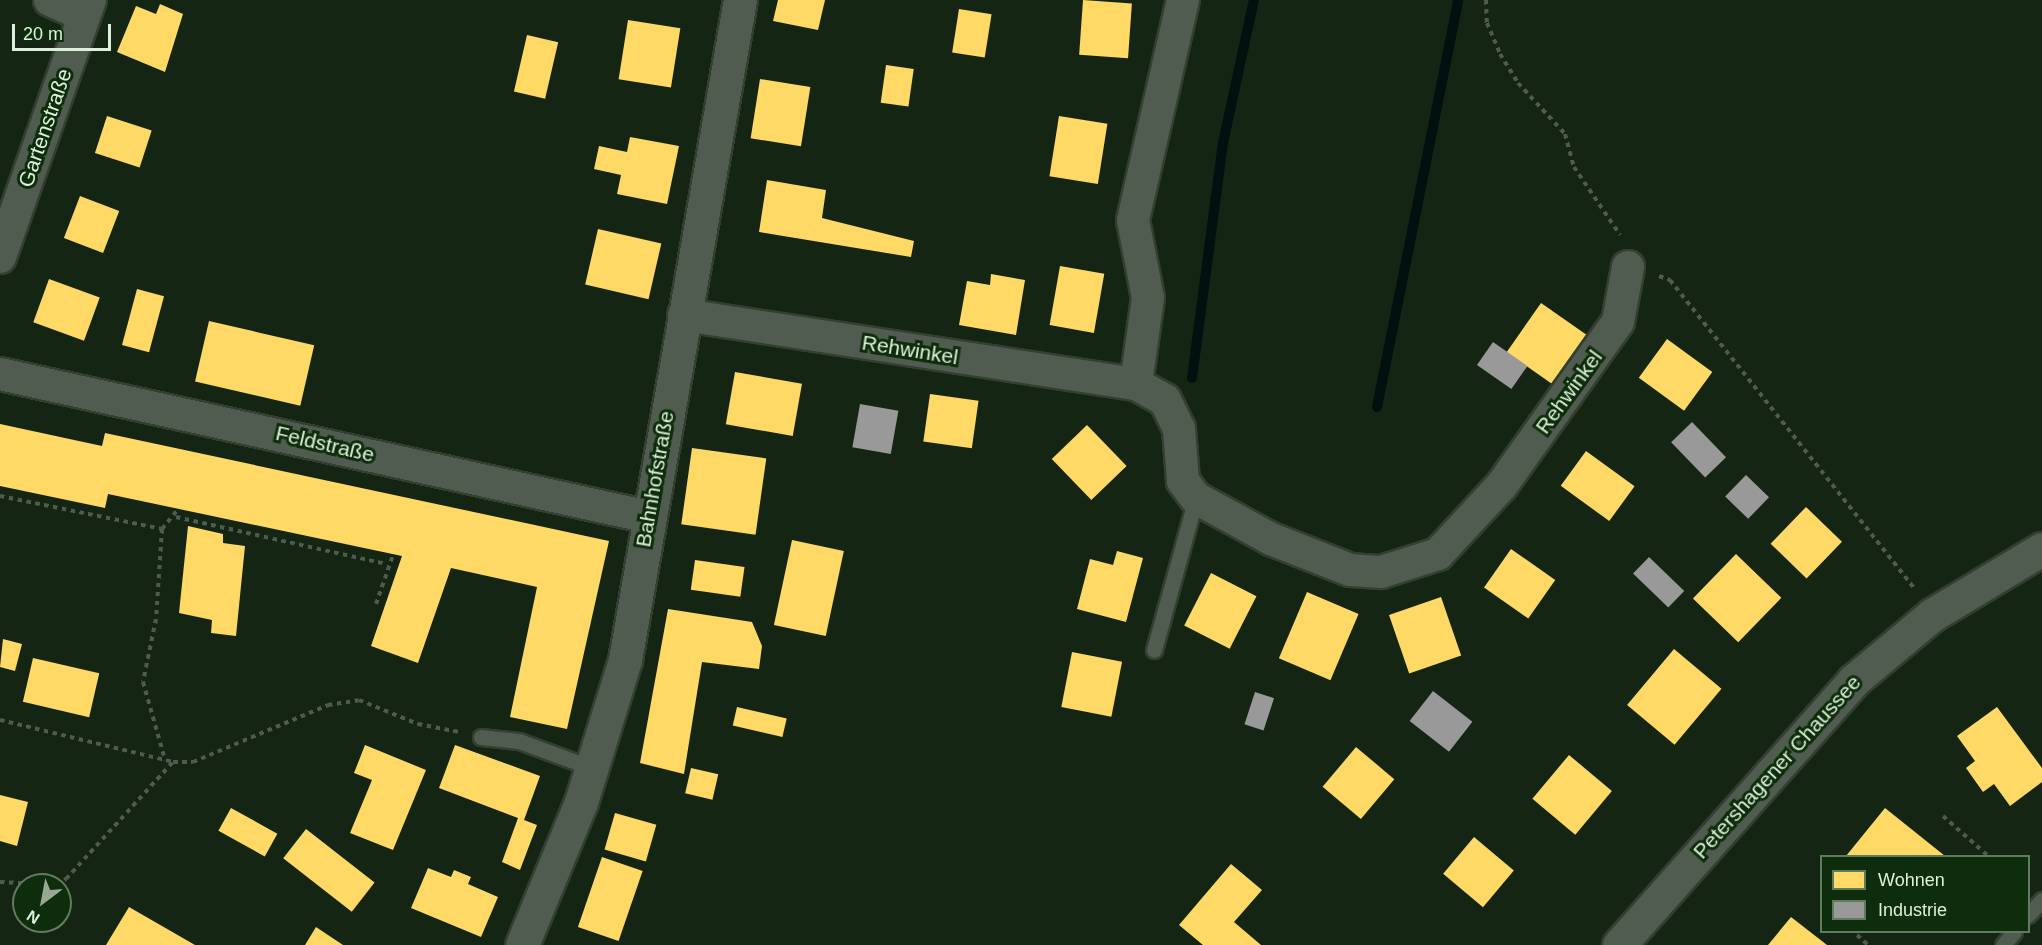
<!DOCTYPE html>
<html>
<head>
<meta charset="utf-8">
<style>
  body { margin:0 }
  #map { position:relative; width:2042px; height:945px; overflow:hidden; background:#142514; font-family:Helvetica,sans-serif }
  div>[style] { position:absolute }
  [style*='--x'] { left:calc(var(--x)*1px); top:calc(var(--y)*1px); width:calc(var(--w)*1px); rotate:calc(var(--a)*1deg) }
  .homes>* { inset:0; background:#ffd966; transform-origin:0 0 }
  .industry>* { inset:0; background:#999; transform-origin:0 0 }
  .stream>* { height:10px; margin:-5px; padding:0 5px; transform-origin:5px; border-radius:5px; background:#02100f }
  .path>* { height:4px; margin-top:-2px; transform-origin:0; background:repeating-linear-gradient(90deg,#4f5b4e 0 4.5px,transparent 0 9px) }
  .roads { filter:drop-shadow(2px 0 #323f31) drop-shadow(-2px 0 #323f31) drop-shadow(0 2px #323f31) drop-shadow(0 -2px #323f31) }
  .service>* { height:15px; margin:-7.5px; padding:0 7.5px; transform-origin:7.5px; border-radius:7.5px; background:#505c4f }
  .minor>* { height:32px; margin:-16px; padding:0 16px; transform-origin:16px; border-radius:16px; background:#505c4f }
  .tertiary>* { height:33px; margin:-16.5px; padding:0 16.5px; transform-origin:16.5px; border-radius:16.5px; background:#505c4f }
  .secondary>* { height:33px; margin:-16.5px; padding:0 16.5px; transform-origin:16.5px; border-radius:16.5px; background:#505c4f }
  span { translate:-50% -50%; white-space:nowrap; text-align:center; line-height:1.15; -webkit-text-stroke:6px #0e2d0c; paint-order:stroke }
  .street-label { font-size:21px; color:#ddf0db }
  .legend { position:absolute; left:1820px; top:855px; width:210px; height:78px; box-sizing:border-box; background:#0e2d0c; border:2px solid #617b5f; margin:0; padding:8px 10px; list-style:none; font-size:18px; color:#ddf0db }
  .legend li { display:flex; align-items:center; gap:12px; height:30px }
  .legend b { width:30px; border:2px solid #617b5f }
  .north { position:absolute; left:12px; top:873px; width:60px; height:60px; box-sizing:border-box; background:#0e2d0c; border:2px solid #617b5f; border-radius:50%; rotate:212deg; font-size:16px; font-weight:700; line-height:24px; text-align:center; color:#ddf0db }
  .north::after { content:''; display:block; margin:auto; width:21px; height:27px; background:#97a995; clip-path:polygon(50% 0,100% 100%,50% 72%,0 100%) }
  .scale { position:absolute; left:12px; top:24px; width:99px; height:27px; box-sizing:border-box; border:3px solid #ddf0db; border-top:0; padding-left:8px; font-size:18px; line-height:21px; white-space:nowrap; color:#ddf0db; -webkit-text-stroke:4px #0e2d0c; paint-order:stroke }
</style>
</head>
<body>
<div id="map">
  <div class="homes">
    <i style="clip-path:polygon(778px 0,825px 0,818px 30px,773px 21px)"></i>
    <i style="left:1083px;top:0;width:49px;height:55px;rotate:4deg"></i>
    <i style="clip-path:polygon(160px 4px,183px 14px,165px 72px,117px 52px,136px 6px,156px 14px)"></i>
    <i style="left:959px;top:9px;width:33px;height:44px;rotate:9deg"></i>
    <i style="left:628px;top:20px;width:53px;height:60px;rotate:9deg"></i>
    <i style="left:527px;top:35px;width:32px;height:58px;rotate:13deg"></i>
    <i style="left:886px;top:65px;width:28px;height:38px;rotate:8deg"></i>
    <i style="left:760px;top:79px;width:51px;height:60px;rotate:9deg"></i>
    <i style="left:107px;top:116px;width:47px;height:39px;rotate:18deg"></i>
    <i style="left:1059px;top:116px;width:49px;height:61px;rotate:9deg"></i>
    <i style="clip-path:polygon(630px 137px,679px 146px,667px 204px,617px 194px,621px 175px,594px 169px,599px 146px,627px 152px)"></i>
    <i style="clip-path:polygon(767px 180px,826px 190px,822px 218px,914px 241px,911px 257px,759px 232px)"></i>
    <i style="left:80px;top:196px;width:42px;height:45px;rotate:21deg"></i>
    <i style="left:598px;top:229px;width:65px;height:57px;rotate:13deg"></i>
    <i style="left:1060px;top:266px;width:45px;height:60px;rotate:10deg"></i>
    <i style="clip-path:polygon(991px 274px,1025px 280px,1016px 335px,959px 325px,967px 281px,990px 285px)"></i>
    <i style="left:49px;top:279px;width:54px;height:46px;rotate:20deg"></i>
    <i style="left:137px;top:289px;width:28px;height:58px;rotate:15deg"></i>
    <i style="left:1541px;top:303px;width:56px;height:60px;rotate:35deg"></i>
    <i style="left:209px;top:321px;width:108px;height:62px;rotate:13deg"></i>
    <i style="left:1667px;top:339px;width:56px;height:48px;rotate:36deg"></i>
    <i style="left:735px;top:372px;width:68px;height:53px;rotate:10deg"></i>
    <i style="left:930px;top:394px;width:49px;height:48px;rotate:8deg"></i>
    <i style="clip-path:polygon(0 424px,102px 446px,105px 433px,609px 541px,567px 729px,510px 717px,537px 587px,451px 568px,418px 663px,371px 646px,402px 556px,108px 494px,105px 508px,0 486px)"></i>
    <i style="left:1087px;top:425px;width:57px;height:49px;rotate:46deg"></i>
    <i style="left:692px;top:448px;width:75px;height:77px;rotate:8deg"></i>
    <i style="left:1586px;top:451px;width:60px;height:43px;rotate:36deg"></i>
    <i style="left:1806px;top:507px;width:50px;height:51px;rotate:44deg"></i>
    <i style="clip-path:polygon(188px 526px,223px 534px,223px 543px,245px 546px,236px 636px,211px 633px,212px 620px,179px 613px)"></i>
    <i style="left:792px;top:540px;width:53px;height:87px;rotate:12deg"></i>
    <i style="left:1511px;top:549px;width:54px;height:47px;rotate:35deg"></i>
    <i style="clip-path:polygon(1117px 551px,1143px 558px,1126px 622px,1077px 609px,1090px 559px,1113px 565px)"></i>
    <i style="left:1736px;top:554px;width:63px;height:62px;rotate:44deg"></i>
    <i style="left:695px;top:560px;width:50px;height:30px;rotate:8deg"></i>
    <i style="left:1211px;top:573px;width:51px;height:59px;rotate:27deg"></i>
    <i style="left:1307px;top:592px;width:56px;height:72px;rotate:23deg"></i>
    <i style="left:1441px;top:597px;width:62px;height:55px;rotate:71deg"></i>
    <i style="clip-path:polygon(668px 609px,752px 622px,762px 646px,759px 669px,702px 662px,684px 774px,640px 763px)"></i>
    <i style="clip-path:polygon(3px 639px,22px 644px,15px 671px,0 667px)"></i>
    <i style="left:1674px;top:649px;width:62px;height:73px;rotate:40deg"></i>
    <i style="left:1072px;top:652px;width:51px;height:56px;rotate:11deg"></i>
    <i style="left:33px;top:658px;width:68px;height:45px;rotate:13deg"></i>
    <i style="left:737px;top:707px;width:51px;height:19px;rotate:13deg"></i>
    <i style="clip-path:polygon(1997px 707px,2042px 768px,2042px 782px,2010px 806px,1994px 784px,1983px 792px,1966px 768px,1975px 761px,1957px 736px)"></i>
    <i style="clip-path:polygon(365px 745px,426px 770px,393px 850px,350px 833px,372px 780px,354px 773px)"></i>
    <i style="clip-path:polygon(455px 745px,540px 776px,524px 820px,537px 825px,520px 870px,502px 862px,518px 818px,439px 788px)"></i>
    <i style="left:1356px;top:747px;width:50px;height:52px;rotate:40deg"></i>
    <i style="left:1569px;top:755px;width:56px;height:57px;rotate:40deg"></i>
    <i style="left:691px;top:768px;width:28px;height:26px;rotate:13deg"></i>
    <i style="clip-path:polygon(0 795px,28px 802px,17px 846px,0 841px)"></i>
    <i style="left:231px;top:808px;width:53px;height:26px;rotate:29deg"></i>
    <i style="clip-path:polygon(1885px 808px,1945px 856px,1846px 856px)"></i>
    <i style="left:615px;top:813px;width:43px;height:38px;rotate:16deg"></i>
    <i style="left:306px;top:829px;width:87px;height:37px;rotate:38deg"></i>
    <i style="left:1474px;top:837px;width:52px;height:48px;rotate:40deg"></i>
    <i style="left:602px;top:857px;width:43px;height:74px;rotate:19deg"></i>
    <i style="clip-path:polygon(1231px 864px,1262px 890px,1234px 922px,1261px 945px,1203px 945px,1179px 925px)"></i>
    <i style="clip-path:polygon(428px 868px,451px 877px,454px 870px,471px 877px,468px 884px,498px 897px,481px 937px,411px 908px)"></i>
    <i style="clip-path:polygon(129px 907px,195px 945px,106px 945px)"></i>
    <i style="clip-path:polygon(1791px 917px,1827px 945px,1768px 945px)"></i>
    <i style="clip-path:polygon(316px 927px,343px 945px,305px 945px)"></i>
  </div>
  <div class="industry">
    <i style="left:1493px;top:342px;width:42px;height:28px;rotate:35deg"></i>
    <i style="left:860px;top:404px;width:39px;height:44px;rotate:10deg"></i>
    <i style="left:1692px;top:422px;width:49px;height:29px;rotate:46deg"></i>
    <i style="left:1746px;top:475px;width:32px;height:30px;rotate:44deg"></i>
    <i style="left:1649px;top:557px;width:49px;height:23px;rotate:44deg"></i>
    <i style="left:1433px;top:691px;width:50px;height:38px;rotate:38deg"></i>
    <i style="left:1255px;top:692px;width:20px;height:34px;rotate:18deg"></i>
  </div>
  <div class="stream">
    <i style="--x:1192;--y:378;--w:237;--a:-82.5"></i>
    <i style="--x:1223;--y:143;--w:146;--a:-77.8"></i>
    <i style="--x:1377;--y:407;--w:415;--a:-78.7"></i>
  </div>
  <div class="path">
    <i style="--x:1486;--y:0;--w:23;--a:88"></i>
    <i style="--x:1487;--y:23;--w:34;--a:67"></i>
    <i style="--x:1500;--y:54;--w:34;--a:58"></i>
    <i style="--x:1518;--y:83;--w:69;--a:47.3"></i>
    <i style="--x:1565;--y:134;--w:34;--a:75"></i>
    <i style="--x:1574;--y:167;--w:82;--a:55.9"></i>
    <i style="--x:1659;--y:276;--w:12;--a:20"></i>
    <i style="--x:1670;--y:280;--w:392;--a:51.6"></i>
    <i style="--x:0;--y:496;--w:165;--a:11.5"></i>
    <i style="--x:162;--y:529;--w:26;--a:-51"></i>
    <i style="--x:176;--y:517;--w:215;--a:12.6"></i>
    <i style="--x:162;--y:529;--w:90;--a:93.8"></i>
    <i style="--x:156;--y:619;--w:64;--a:101.7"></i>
    <i style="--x:143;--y:682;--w:81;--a:74.2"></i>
    <i style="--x:376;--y:604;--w:52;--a:-70.9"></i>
    <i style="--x:0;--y:720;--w:178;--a:13.6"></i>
    <i style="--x:173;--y:762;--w:20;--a:0"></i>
    <i style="--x:193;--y:762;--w:147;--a:-22.9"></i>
    <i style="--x:328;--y:705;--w:31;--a:-9"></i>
    <i style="--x:359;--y:700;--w:64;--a:22.1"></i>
    <i style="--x:418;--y:724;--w:42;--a:11"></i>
    <i style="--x:1943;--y:816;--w:60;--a:41.6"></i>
    <i style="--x:0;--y:882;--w:57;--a:3"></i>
    <i style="--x:57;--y:885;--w:11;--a:-34"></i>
    <i style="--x:66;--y:879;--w:159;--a:-47.6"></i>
    <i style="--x:1857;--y:935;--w:15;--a:42"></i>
  </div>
  <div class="roads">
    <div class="service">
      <i style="--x:1154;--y:650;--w:158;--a:-74.6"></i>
      <i style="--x:481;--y:737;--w:38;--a:6"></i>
      <i style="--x:519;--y:741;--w:78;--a:20.3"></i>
      <i style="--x:2028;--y:915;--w:21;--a:-47"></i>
      <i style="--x:2003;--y:945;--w:17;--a:-50"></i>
    </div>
    <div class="minor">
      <i style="--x:50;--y:0;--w:37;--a:24"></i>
      <i style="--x:0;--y:257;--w:272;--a:-70.7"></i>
      <i style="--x:684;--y:315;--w:457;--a:8.7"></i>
      <i style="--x:1136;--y:384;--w:33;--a:29"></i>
      <i style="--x:1165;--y:400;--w:32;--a:64"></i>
      <i style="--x:1179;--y:429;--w:52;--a:85.6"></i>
      <i style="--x:1183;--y:481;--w:21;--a:53"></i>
      <i style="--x:1196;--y:498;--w:85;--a:28.7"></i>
      <i style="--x:1271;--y:539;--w:85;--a:21.4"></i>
      <i style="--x:1350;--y:570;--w:31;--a:4"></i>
      <i style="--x:1381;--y:572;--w:60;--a:-17.5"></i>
      <i style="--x:1438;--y:554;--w:94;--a:-47.2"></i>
      <i style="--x:1502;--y:485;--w:200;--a:-54.6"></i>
      <i style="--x:1618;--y:322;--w:56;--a:-79.7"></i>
      <i style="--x:0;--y:374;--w:665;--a:12.43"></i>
      <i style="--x:1136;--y:384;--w:87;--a:-82.1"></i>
      <i style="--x:1148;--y:298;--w:79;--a:-100.9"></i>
      <i style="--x:1133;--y:220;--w:226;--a:-77.2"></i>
    </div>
    <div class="tertiary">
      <i style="--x:1619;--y:945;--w:353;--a:-48.4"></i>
      <i style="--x:1853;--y:681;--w:103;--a:-39.9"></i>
      <i style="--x:1932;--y:615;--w:128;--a:-31"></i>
    </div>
    <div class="secondary">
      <i style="--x:522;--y:945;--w:155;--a:-67.6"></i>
      <i style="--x:581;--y:802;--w:149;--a:-72.8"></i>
      <i style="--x:625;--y:660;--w:670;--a:-80.12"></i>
    </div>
  </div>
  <div class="street-label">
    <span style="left:45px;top:128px;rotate:-71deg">Gartenstraße</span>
    <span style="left:910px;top:350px;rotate:9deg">Rehwinkel</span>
    <span style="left:1569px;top:392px;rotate:-54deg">Rehwinkel</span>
    <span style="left:325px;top:444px;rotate:13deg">Feldstraße</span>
    <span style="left:655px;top:479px;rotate:-80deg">Bahnhofstraße</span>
    <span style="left:1777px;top:767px;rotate:-48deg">Petershagener Chaussee</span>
  </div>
  <ul class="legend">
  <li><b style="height:16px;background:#ffd966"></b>Wohnen</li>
  <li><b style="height:16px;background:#999"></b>Industrie</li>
  </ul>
  <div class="north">N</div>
  <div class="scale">20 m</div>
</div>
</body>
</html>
